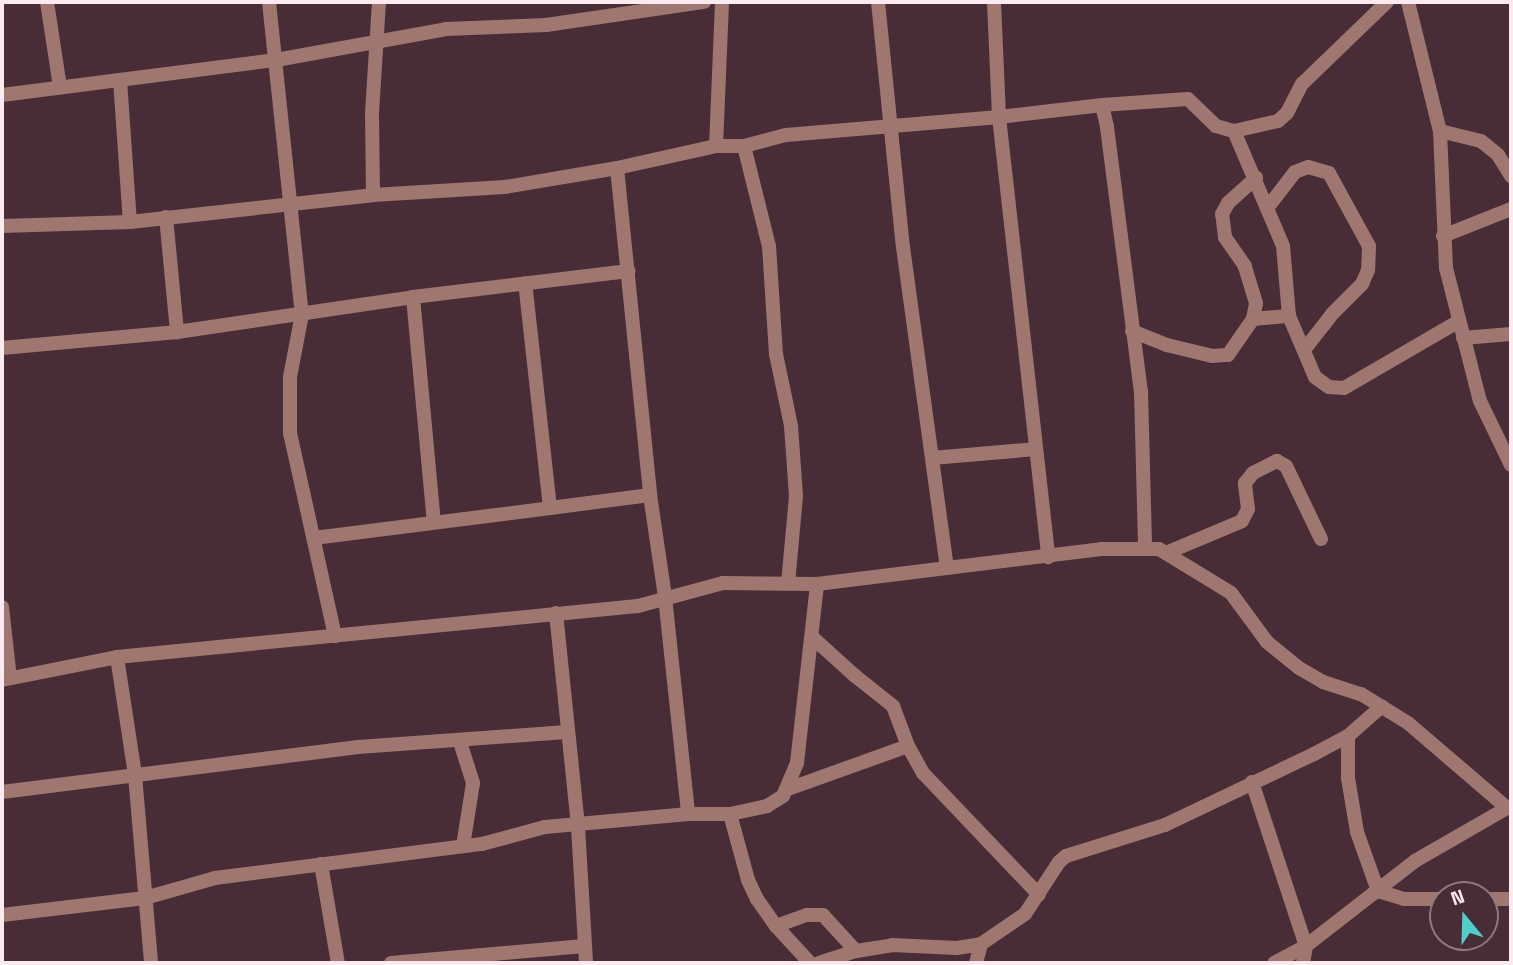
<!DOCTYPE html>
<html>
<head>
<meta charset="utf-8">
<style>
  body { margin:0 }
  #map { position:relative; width:1513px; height:965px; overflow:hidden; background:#482d36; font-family:"Space Grotesk",sans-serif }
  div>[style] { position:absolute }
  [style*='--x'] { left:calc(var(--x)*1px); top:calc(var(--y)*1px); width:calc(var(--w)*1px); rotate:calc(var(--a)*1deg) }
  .street>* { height:14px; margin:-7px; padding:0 7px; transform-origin:7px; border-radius:7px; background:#9f7770 }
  span { translate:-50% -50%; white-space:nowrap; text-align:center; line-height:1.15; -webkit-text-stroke:5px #482d36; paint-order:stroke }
  .frame { position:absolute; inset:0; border:4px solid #fdeaf0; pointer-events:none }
  .north { position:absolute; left:1429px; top:881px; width:70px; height:70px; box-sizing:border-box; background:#482d36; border:2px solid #907980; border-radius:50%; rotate:341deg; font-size:19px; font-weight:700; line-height:28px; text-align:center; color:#fdeaf0 }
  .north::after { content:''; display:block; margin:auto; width:24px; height:32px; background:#53cdca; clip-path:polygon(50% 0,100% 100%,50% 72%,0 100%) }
</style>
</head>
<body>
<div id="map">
  <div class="street">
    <i style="--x:47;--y:2;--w:86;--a:81.3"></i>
    <i style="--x:269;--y:2;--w:314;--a:84"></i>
    <i style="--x:302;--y:314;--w:64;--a:100.8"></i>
    <i style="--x:290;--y:377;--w:56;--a:90"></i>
    <i style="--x:290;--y:433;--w:208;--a:77.5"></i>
    <i style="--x:878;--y:2;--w:246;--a:84.2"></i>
    <i style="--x:903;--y:247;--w:324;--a:82.2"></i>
    <i style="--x:994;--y:2;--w:115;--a:87.5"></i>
    <i style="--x:999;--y:117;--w:443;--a:83.6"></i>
    <i style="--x:1408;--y:2;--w:133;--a:76.1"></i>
    <i style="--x:1440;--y:131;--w:137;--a:87.5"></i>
    <i style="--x:1446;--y:268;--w:137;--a:75.7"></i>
    <i style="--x:1480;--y:401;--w:71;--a:64.2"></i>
    <i style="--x:120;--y:80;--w:142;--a:86"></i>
    <i style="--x:2;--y:95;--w:276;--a:-7.3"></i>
    <i style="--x:276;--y:60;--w:173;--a:-10.3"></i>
    <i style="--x:446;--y:29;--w:100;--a:-2.3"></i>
    <i style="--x:546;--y:25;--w:160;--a:-8.3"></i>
    <i style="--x:1102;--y:105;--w:86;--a:-4"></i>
    <i style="--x:1188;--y:99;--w:39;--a:44"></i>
    <i style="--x:1216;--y:126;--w:19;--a:16"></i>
    <i style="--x:1234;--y:131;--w:45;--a:-12.8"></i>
    <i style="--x:1278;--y:121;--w:12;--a:-42"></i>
    <i style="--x:1287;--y:113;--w:33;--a:-63"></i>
    <i style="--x:1302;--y:84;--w:118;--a:-44"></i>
    <i style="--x:1234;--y:131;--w:125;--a:66.9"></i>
    <i style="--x:1283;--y:246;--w:70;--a:85.1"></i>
    <i style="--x:1289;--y:316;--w:66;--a:66.9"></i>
    <i style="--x:1315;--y:377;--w:17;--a:36"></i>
    <i style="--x:1329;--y:387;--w:15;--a:4"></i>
    <i style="--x:1344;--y:388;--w:133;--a:-30.2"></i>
    <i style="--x:1440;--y:131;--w:42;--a:13.7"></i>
    <i style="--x:1481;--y:141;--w:22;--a:39"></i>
    <i style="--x:1498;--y:155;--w:25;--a:58"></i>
    <i style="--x:716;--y:146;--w:144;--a:-87.6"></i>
    <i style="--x:744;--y:146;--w:103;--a:76"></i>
    <i style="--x:769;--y:246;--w:108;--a:86.3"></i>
    <i style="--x:776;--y:354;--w:74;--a:78.2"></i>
    <i style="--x:791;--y:426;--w:70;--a:85.9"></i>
    <i style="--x:796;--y:496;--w:88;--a:95.2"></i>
    <i style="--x:617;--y:168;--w:329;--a:84.2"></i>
    <i style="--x:650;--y:495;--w:103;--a:81.6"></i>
    <i style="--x:665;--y:597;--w:218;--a:83.9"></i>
    <i style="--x:373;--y:195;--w:82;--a:-90.7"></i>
    <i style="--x:372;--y:113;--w:111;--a:-86.4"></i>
    <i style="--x:1268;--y:207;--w:44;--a:-52.4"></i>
    <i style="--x:1295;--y:172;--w:14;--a:-21"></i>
    <i style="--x:1308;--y:167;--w:22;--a:16"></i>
    <i style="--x:1329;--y:173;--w:83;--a:61.3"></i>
    <i style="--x:1369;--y:246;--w:24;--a:92"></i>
    <i style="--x:1368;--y:270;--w:15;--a:113"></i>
    <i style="--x:1362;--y:284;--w:41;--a:135"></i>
    <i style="--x:1333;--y:313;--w:47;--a:128.1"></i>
    <i style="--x:166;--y:217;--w:116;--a:84.5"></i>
    <i style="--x:2;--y:226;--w:128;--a:-1.8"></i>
    <i style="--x:130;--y:222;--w:244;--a:-6.3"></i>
    <i style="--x:373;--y:195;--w:132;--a:-3.5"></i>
    <i style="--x:505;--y:187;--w:114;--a:-9.6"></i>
    <i style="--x:617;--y:168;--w:101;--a:-12.5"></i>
    <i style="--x:716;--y:146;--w:28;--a:0"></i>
    <i style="--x:744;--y:146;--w:43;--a:-14.7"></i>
    <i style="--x:786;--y:135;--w:214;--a:-4.8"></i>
    <i style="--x:999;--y:117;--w:104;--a:-6.6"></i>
    <i style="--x:1102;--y:105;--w:23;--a:77"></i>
    <i style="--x:1107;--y:127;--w:266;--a:82.7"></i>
    <i style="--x:1141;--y:391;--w:156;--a:88.5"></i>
    <i style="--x:1443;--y:236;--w:73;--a:-21.7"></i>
    <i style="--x:413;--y:297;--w:226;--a:84.7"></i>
    <i style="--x:1253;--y:319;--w:36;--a:-5"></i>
    <i style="--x:1132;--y:331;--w:38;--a:22"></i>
    <i style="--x:1167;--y:345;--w:46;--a:13.7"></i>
    <i style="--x:1212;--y:356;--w:16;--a:-4"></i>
    <i style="--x:1228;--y:355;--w:44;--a:-55.2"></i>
    <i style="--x:1253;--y:319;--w:16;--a:-79"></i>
    <i style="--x:1256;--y:303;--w:39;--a:-107"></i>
    <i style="--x:1245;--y:266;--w:35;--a:-125"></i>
    <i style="--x:1225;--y:237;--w:23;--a:-97"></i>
    <i style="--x:1222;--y:214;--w:13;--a:-61"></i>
    <i style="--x:1228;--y:203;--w:38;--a:-42"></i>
    <i style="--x:1463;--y:338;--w:48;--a:-4.8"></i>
    <i style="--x:2;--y:348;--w:176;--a:-5.2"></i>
    <i style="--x:177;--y:332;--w:239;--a:-8.4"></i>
    <i style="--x:413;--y:297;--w:217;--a:-6.9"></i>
    <i style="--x:932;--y:458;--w:104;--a:-4.9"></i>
    <i style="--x:550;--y:508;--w:101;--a:-7.4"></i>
    <i style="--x:314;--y:538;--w:238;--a:-7.2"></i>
    <i style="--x:550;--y:508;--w:226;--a:-96.3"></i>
    <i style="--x:1166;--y:553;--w:82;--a:-22.8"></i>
    <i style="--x:1242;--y:521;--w:13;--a:-63"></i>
    <i style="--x:1248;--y:509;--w:26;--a:-97"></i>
    <i style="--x:1245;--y:483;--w:13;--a:-51"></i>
    <i style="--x:1253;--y:473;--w:27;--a:-27"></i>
    <i style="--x:1277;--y:461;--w:10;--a:29"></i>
    <i style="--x:1286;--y:466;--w:81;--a:64.4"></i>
    <i style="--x:2;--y:607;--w:71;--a:83.6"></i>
    <i style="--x:556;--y:613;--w:215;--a:84.1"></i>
    <i style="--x:578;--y:827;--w:136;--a:86.6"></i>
    <i style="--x:812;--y:637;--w:57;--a:42.1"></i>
    <i style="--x:854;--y:675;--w:50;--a:38.5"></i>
    <i style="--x:893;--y:706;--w:43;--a:69.4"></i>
    <i style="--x:908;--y:746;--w:31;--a:61"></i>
    <i style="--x:923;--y:773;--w:168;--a:46.4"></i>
    <i style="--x:117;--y:657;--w:119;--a:81.3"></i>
    <i style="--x:135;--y:775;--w:189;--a:85.1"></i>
    <i style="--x:2;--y:680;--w:117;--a:-11.3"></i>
    <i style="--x:117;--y:657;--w:523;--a:-5.59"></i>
    <i style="--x:638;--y:606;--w:88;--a:-15.1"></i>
    <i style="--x:723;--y:583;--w:94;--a:0.6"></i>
    <i style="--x:817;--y:584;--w:286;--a:-7"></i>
    <i style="--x:1101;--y:549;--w:58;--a:0"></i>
    <i style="--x:1159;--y:549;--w:84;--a:31.4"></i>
    <i style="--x:1231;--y:593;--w:61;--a:53.7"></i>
    <i style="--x:1267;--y:642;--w:41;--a:39.1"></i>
    <i style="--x:1299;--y:668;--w:28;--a:30"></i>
    <i style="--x:1323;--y:682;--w:40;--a:18"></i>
    <i style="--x:1361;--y:694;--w:55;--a:31.7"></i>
    <i style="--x:1408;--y:723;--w:130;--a:40.6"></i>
    <i style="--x:1507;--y:808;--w:106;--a:150.1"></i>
    <i style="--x:1415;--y:861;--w:138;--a:142.1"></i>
    <i style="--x:1306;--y:946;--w:36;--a:152"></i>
    <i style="--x:1348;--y:736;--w:42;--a:90"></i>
    <i style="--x:1348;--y:778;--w:55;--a:80.5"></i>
    <i style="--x:1357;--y:832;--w:63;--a:70.4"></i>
    <i style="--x:1378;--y:891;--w:27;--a:17"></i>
    <i style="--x:1404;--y:899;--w:39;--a:0"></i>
    <i style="--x:460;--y:742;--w:43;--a:72.4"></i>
    <i style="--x:473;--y:783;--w:64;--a:99"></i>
    <i style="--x:1252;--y:782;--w:173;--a:71.8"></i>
    <i style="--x:1306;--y:946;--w:17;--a:100"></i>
    <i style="--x:788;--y:789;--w:127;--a:-19.7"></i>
    <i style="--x:2;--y:792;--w:359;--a:-7.2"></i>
    <i style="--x:358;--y:747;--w:209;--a:-4.1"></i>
    <i style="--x:730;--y:814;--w:68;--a:74.7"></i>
    <i style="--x:748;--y:880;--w:21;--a:65"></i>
    <i style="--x:757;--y:899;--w:33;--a:55"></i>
    <i style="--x:776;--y:926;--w:50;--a:47.4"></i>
    <i style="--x:321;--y:864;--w:100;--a:80.3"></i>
    <i style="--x:1485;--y:899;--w:26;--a:0"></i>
    <i style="--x:2;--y:915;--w:144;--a:-6.8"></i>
    <i style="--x:145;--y:898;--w:73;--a:-15.9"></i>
    <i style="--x:215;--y:878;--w:269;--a:-7.3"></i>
    <i style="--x:482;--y:844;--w:65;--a:-15.1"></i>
    <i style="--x:545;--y:827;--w:144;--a:-5.2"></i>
    <i style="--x:688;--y:814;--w:42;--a:0"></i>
    <i style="--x:730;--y:814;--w:38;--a:-12"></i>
    <i style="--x:767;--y:806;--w:19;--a:-32"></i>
    <i style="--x:783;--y:796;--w:36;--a:-67"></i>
    <i style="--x:797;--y:763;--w:180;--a:-83.6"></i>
    <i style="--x:776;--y:926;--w:33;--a:-20"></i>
    <i style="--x:807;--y:915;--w:16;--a:0"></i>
    <i style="--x:823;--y:915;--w:49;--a:47.5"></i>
    <i style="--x:391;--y:963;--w:194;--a:-5"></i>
    <i style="--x:819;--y:963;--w:39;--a:-18"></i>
    <i style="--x:856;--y:951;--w:36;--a:-9"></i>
    <i style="--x:892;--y:945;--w:65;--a:2.6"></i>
    <i style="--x:957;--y:948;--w:24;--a:-9"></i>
    <i style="--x:981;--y:944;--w:53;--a:-34.3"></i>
    <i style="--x:1025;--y:914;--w:62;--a:-56.8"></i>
    <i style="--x:1059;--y:862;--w:9;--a:-41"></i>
    <i style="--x:1066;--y:856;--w:104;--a:-17.4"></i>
    <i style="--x:1165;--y:825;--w:165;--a:-25.5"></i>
    <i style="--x:1314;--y:754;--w:38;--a:-28"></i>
    <i style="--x:1348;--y:736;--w:45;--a:-41.4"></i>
    <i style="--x:976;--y:963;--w:20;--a:-75"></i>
  </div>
  <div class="frame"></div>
  <div class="north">N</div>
</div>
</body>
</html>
